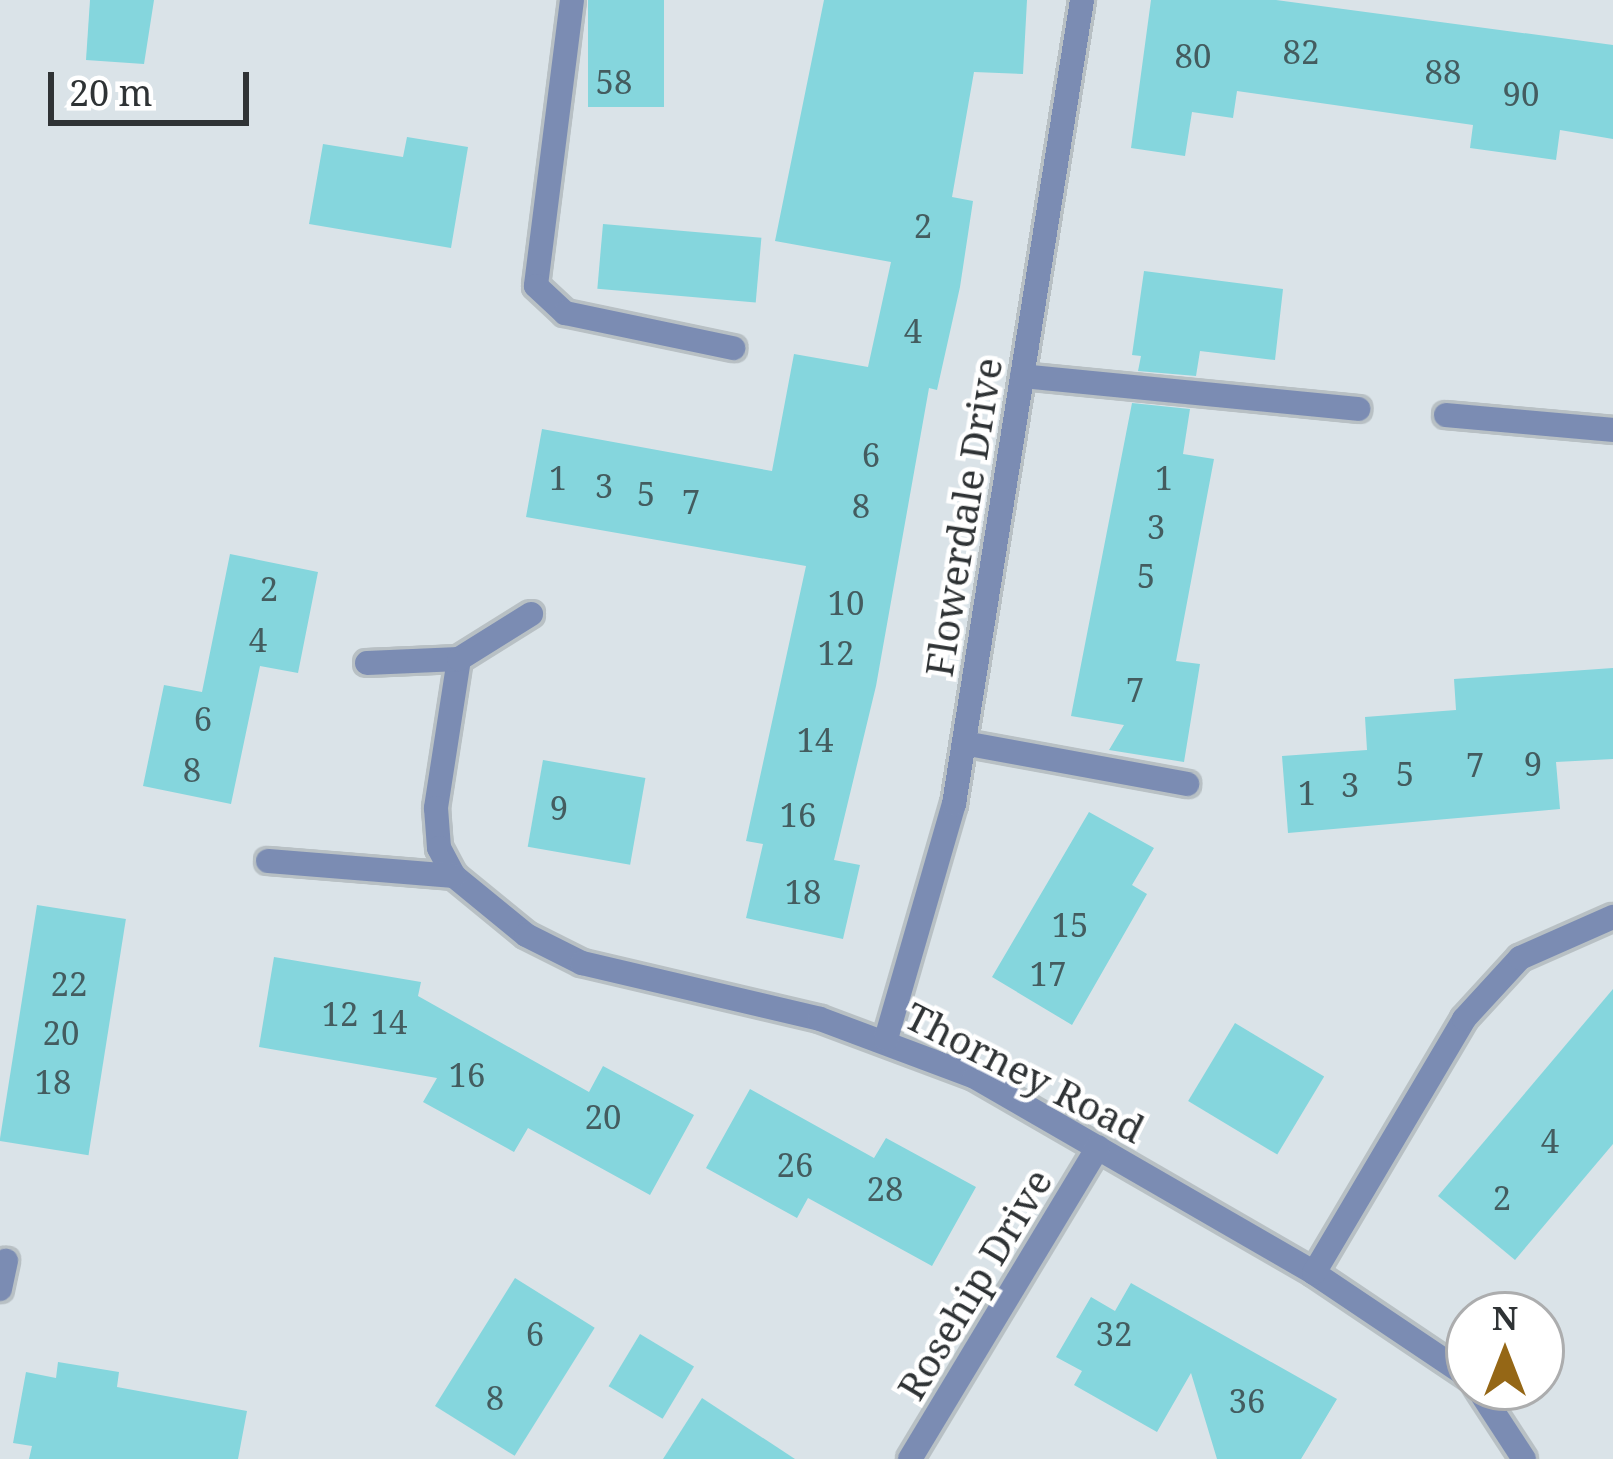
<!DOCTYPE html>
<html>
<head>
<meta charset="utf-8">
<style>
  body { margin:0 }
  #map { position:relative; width:1613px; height:1459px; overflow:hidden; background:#dae3e8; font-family:"Noto Serif",serif }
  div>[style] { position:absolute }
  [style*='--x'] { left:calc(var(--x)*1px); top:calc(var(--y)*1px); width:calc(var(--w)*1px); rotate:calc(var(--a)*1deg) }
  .building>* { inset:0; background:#85d6dd; transform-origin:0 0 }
  .roads { filter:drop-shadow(3px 0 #b8c0c4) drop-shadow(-3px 0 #b8c0c4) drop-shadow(0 3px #b8c0c4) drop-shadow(0 -3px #b8c0c4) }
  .service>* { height:24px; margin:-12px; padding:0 12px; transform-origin:12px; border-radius:12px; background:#7b8cb3 }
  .minor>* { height:24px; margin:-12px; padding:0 12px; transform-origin:12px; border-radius:12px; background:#7b8cb3 }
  span { translate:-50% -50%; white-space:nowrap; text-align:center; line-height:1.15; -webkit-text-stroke:9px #fff; paint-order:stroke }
  .number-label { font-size:33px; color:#445c5f }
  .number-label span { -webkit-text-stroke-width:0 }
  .street-label { font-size:39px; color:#2f3335 }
  .north { position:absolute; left:1445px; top:1291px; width:120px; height:120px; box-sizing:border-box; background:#fff; border:3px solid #acadae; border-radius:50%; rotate:0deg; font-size:33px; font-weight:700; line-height:48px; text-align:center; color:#2f3335 }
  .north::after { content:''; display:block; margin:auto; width:42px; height:54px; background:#956716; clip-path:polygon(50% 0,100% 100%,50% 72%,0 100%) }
  .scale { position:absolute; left:48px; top:72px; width:201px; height:54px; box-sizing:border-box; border:6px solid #2f3335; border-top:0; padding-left:15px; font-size:36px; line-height:42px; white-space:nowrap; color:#2f3335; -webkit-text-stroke:9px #fff; paint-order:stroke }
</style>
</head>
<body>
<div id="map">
  <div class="building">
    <i style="clip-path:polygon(90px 0,154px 0,144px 64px,86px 60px)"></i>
    <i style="left:588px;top:0;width:76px;height:107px"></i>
    <i style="clip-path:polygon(824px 0,1027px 0,1023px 74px,974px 72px,952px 197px,973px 201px,960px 287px,937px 390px,929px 388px,876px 686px,834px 860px,860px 865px,843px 939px,746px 918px,763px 844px,746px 841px,806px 566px,526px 517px,542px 429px,772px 471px,794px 354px,868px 367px,891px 262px,775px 241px)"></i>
    <i style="clip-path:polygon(1151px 0,1276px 0,1613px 45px,1613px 139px,1560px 130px,1556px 160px,1470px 148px,1473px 125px,1237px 91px,1233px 118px,1192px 112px,1185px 156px,1131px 148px)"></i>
    <i style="clip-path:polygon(407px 137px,468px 147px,451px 248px,309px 224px,323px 144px,403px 157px)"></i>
    <i style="left:603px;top:224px;width:159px;height:65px;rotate:5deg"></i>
    <i style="clip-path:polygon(1144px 271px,1283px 289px,1275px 360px,1200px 351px,1196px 376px,1138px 371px,1141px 356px,1132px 355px)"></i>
    <i style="clip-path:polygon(1132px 403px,1190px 409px,1183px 454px,1214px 459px,1176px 661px,1200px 664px,1184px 762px,1109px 750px,1124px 725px,1071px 716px)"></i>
    <i style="clip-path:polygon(230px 554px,318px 572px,298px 673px,260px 666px,231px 804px,143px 786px,164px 685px,202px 692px)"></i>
    <i style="clip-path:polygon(1613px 668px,1613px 759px,1556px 762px,1560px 809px,1288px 833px,1282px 756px,1367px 750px,1365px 717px,1456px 710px,1454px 679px)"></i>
    <i style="left:543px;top:760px;width:104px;height:88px;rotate:10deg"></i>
    <i style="clip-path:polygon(1089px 812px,1154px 848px,1132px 885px,1147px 894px,1072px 1025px,992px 977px)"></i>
    <i style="left:37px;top:905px;width:90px;height:239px;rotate:9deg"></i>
    <i style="clip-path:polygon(274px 957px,421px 982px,418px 996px,589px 1092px,603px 1066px,694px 1115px,650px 1195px,528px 1128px,514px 1152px,423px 1102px,437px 1078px,259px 1047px)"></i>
    <i style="clip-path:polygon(1613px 989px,1613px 1144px,1515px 1260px,1438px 1196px)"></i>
    <i style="left:1235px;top:1023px;width:104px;height:91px;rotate:31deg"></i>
    <i style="clip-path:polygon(750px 1089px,874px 1158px,886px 1138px,976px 1187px,932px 1266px,808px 1198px,797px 1218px,706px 1168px)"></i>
    <i style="left:515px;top:1278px;width:94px;height:151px;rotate:32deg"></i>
    <i style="clip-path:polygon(1131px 1283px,1337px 1399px,1301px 1459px,1217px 1459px,1191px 1373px,1157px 1432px,1074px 1385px,1082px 1371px,1056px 1357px,1091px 1297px,1115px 1311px)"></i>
    <i style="left:640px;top:1334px;width:63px;height:61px;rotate:31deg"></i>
    <i style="clip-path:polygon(58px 1362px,119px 1372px,117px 1387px,247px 1411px,238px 1459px,29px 1459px,32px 1446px,13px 1443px,26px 1372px,56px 1378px)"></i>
    <i style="clip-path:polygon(702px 1398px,795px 1459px,663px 1459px)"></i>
  </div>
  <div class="roads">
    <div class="service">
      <i style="--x:572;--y:0;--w:288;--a:97.2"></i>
      <i style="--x:536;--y:286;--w:40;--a:43"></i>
      <i style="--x:565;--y:313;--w:172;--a:11.8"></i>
      <i style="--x:1022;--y:376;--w:338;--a:5.6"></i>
      <i style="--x:1446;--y:415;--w:168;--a:5.1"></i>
      <i style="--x:964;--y:743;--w:227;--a:10.4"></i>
      <i style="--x:0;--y:1289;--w:29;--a:-78"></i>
    </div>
    <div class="minor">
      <i style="--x:459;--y:659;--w:151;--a:98.8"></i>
      <i style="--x:436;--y:808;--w:40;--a:85.7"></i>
      <i style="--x:439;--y:848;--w:32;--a:62"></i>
      <i style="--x:454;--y:876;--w:93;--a:39.3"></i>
      <i style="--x:526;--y:935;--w:63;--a:26.6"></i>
      <i style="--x:582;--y:963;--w:244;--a:13.2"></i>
      <i style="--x:820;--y:1019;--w:165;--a:20.5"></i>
      <i style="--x:975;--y:1077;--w:392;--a:30"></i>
      <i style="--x:1314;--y:1273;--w:187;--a:33.9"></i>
      <i style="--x:367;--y:663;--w:92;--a:-2.5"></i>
      <i style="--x:459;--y:659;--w:85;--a:-32"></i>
      <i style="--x:268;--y:861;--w:187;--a:4.6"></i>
      <i style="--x:886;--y:1039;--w:245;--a:-73.9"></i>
      <i style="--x:954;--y:804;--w:814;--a:-80.95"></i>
      <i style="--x:1314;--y:1273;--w:295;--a:-59.4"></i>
      <i style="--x:1464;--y:1019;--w:83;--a:-47.4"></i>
      <i style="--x:1520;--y:958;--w:102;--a:-23.8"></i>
      <i style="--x:1477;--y:1387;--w:86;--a:56.9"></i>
      <i style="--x:910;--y:1459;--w:364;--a:-58.9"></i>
    </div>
  </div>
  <div class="number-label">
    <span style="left:1301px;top:52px">82</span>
    <span style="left:1193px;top:56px">80</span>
    <span style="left:1443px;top:72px">88</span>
    <span style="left:614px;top:82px">58</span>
    <span style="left:1521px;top:94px">90</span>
    <span style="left:923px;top:226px">2</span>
    <span style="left:913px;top:331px">4</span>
    <span style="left:871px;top:455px">6</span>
    <span style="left:558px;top:478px">1</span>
    <span style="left:1164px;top:478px">1</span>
    <span style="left:604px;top:486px">3</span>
    <span style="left:646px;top:494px">5</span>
    <span style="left:691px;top:502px">7</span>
    <span style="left:861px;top:506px">8</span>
    <span style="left:1156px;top:527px">3</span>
    <span style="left:1146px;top:576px">5</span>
    <span style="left:269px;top:589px">2</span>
    <span style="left:846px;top:603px">10</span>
    <span style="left:258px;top:640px">4</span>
    <span style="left:836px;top:653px">12</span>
    <span style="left:1135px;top:690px">7</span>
    <span style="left:203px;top:719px">6</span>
    <span style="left:815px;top:740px">14</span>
    <span style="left:1533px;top:764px">9</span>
    <span style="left:1475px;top:765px">7</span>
    <span style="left:192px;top:770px">8</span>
    <span style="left:1405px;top:774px">5</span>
    <span style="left:1350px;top:785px">3</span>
    <span style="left:1307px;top:793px">1</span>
    <span style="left:559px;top:808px">9</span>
    <span style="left:798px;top:815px">16</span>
    <span style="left:803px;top:892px">18</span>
    <span style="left:1070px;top:925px">15</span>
    <span style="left:1048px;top:974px">17</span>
    <span style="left:69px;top:984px">22</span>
    <span style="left:340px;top:1014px">12</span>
    <span style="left:389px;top:1022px">14</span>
    <span style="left:61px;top:1033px">20</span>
    <span style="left:467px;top:1075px">16</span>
    <span style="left:53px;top:1082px">18</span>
    <span style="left:603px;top:1117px">20</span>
    <span style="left:1550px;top:1141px">4</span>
    <span style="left:795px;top:1165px">26</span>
    <span style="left:885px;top:1189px">28</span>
    <span style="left:1502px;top:1198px">2</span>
    <span style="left:535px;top:1334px">6</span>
    <span style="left:1114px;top:1334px">32</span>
    <span style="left:495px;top:1398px">8</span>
    <span style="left:1247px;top:1401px">36</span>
  </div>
  <div class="street-label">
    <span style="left:963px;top:517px;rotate:-81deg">Flowerdale Drive</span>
    <span style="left:1025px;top:1072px;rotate:27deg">Thorney Road</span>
    <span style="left:974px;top:1284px;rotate:-59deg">Rosehip Drive</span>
  </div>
  <div class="north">N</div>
  <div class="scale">20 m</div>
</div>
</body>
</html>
